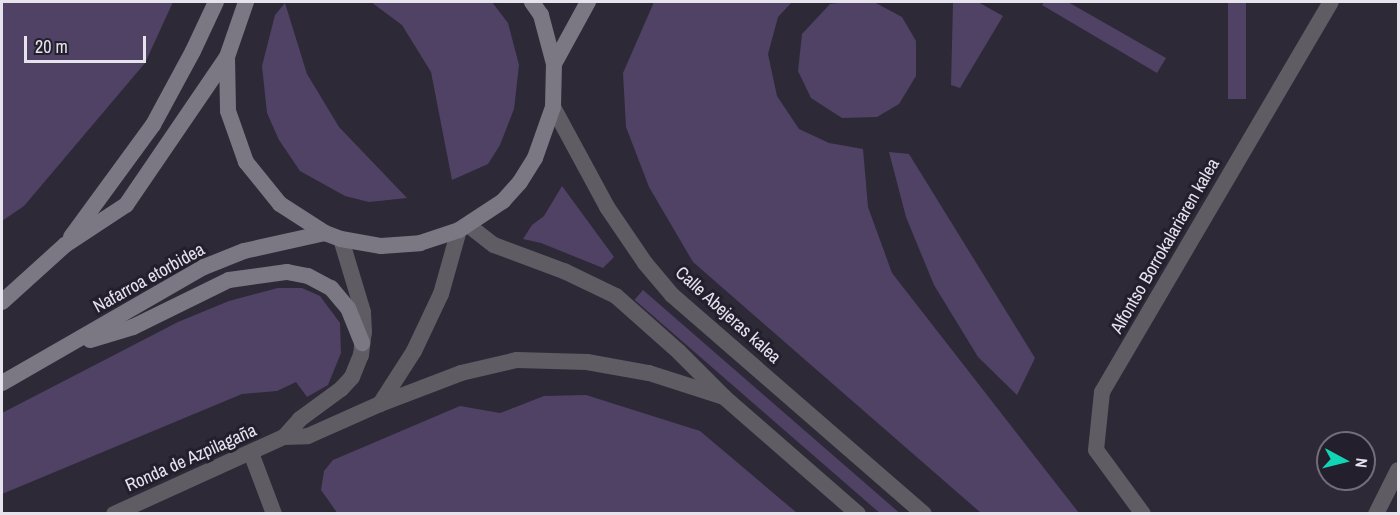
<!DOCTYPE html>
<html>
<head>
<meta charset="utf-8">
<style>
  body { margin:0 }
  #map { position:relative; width:1400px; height:515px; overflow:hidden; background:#2e2937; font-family:"Archivo Narrow",sans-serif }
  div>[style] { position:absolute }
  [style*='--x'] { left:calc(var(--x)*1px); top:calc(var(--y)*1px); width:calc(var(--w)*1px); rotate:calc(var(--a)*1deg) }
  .green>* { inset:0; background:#4f4265; transform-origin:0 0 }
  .service>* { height:16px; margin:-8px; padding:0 8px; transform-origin:8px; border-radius:8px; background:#5f5c64 }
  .minor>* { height:16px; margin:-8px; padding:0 8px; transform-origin:8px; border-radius:8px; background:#5f5c64 }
  .tertiary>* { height:16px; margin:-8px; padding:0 8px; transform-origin:8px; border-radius:8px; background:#5f5c64 }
  .secondary>* { height:16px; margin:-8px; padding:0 8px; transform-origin:8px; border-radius:8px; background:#7b7783 }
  span { translate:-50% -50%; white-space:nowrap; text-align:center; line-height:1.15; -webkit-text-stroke:6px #241f2d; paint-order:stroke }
  .street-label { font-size:18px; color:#e7e3ed }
  .frame { position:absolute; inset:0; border:3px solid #e7e3ed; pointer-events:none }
  .north { position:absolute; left:1316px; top:431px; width:60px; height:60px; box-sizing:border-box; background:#241f2d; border:2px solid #726d7a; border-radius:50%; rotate:97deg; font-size:16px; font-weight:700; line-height:24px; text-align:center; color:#e7e3ed }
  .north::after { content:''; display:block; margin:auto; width:21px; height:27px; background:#11d5b4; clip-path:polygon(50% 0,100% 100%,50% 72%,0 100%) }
  .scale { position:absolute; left:24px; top:36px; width:122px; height:27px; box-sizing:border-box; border:3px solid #e7e3ed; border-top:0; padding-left:8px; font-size:18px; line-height:21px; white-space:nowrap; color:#e7e3ed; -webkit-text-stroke:4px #241f2d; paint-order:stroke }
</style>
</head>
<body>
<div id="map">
  <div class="green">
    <i style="clip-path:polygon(2px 2px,173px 2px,145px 63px,24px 206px,2px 221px)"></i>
    <i style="clip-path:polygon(371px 2px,492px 2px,508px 23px,519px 65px,514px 109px,500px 145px,488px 164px,452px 180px,431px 72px,402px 25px)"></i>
    <i style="clip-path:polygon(654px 2px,792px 2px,778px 17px,768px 54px,777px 96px,799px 129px,829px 143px,863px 149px,868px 207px,892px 273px,1079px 513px,981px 513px,693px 262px,649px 187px,626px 127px,623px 73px)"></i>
    <i style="clip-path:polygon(847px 2px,874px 2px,902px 17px,916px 41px,916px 76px,899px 104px,877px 117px,842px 118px,811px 98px,798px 71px,802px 34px,830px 4px)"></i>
    <i style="clip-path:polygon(953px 2px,978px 2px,1003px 16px,960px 88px,951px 85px)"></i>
    <i style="clip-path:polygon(1044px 2px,1068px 2px,1166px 58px,1157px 73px,1042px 5px)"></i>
    <i style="left:1228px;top:2px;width:18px;height:97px"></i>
    <i style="clip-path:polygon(285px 3px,307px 74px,339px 127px,407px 198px,369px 202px,345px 196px,300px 171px,279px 140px,267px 113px,262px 66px,275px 15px)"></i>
    <i style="clip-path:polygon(889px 152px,909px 154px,1035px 358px,1017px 395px,978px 357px,934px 285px,906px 217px)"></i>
    <i style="clip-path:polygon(562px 186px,614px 257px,603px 268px,541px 243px,523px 239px,532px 225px,544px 216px)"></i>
    <i style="clip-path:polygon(278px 288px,302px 288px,320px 296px,340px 323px,341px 353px,328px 385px,307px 397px,296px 382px,277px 391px,242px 394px,2px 494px,2px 413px,178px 322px,229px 301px)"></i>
    <i style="left:643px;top:290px;width:342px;height:13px;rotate:41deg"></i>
    <i style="clip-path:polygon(586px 395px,700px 431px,797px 513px,338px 514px,321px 490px,324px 471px,333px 460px,460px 406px,500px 413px,544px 396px)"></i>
  </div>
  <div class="service">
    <i style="--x:1376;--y:514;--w:49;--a:-63.4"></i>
  </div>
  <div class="minor">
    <i style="--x:1143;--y:514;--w:79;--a:-126.3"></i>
    <i style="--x:1096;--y:450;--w:58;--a:-84.1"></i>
    <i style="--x:1102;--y:392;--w:452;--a:-59.6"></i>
  </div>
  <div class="tertiary">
    <i style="--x:553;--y:107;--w:114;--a:61.6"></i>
    <i style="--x:607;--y:207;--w:68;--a:55.8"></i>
    <i style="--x:645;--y:263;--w:42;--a:49.8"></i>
    <i style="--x:672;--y:295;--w:334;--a:41"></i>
    <i style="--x:468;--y:225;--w:33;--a:38"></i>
    <i style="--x:494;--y:245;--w:75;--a:20.4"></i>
    <i style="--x:564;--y:271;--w:58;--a:25.7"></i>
    <i style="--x:616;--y:296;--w:84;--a:41.6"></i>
    <i style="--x:679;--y:352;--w:64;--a:45"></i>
    <i style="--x:724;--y:397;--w:178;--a:41.1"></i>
    <i style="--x:380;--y:404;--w:63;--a:-57.3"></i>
    <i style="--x:414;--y:351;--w:63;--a:-64.7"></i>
    <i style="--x:441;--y:294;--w:66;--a:-74.3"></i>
    <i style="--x:284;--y:437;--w:24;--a:-48"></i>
    <i style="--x:300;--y:419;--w:51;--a:-36.2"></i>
    <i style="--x:341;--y:389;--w:16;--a:-47"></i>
    <i style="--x:352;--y:377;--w:24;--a:-68"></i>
    <i style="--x:361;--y:355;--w:23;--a:-83"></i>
    <i style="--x:364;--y:332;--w:20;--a:-93"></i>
    <i style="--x:363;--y:312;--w:76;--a:-106.8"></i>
    <i style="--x:251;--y:453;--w:65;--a:69.3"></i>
    <i style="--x:114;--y:514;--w:187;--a:-24.4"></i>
    <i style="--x:284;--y:437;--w:24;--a:-2"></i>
    <i style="--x:308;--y:436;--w:79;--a:-24"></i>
    <i style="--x:380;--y:404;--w:87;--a:-20.9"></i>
    <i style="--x:461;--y:373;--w:57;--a:-13.1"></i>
    <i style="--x:517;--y:360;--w:70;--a:1.6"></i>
    <i style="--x:587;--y:362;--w:63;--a:10.1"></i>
    <i style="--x:649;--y:373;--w:79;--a:17.7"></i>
  </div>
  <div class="secondary">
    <i style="--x:246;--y:2;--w:58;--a:109.1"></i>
    <i style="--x:227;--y:57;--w:54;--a:88.9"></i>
    <i style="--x:228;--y:111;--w:54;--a:70.6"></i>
    <i style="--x:246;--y:162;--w:54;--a:51"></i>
    <i style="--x:280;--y:204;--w:54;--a:32.8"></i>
    <i style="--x:325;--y:233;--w:17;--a:21"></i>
    <i style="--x:341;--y:239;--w:41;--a:9.9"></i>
    <i style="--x:381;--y:246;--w:39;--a:-4"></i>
    <i style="--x:420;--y:243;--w:41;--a:-18.4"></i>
    <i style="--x:459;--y:230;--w:53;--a:-33.4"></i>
    <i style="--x:503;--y:201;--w:25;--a:-48"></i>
    <i style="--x:520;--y:182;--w:28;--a:-58"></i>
    <i style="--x:535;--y:158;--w:54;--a:-70.6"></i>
    <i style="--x:553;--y:107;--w:43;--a:-88.7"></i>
    <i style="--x:554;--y:64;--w:51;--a:-104.9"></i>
    <i style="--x:541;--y:15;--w:16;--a:-125"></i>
    <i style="--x:554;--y:64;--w:71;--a:-61.3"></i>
    <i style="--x:71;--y:237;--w:139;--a:-53.8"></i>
    <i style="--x:153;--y:125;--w:84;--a:-61.6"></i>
    <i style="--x:193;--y:51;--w:54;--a:-64.9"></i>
    <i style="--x:2;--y:302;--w:85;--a:-42.1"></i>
    <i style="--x:65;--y:245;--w:73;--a:-33.3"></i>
    <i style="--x:126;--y:205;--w:179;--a:-55.7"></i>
    <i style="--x:90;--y:340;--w:45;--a:-16.8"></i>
    <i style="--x:133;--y:327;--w:107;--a:-26.1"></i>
    <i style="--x:229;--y:280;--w:59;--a:-7.9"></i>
    <i style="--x:287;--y:272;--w:21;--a:11"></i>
    <i style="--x:308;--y:276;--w:26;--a:28"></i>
    <i style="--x:331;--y:288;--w:26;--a:50"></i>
    <i style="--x:348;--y:308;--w:38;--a:68"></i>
    <i style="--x:2;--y:383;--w:233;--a:-29.9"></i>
    <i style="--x:204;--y:267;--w:43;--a:-21.8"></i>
    <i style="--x:244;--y:251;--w:83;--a:-12.5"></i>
  </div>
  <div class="street-label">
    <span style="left:1165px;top:246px;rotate:-60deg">Alfontso Borrokalariaren kalea</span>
    <span style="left:149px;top:278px;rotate:-29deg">Nafarroa etorbidea</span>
    <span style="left:728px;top:315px;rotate:42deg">Calle Abejeras kalea</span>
    <span style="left:191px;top:458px;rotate:-24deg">Ronda de Azpilagaña</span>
  </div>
  <div class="frame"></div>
  <div class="north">N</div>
  <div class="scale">20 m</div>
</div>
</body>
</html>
